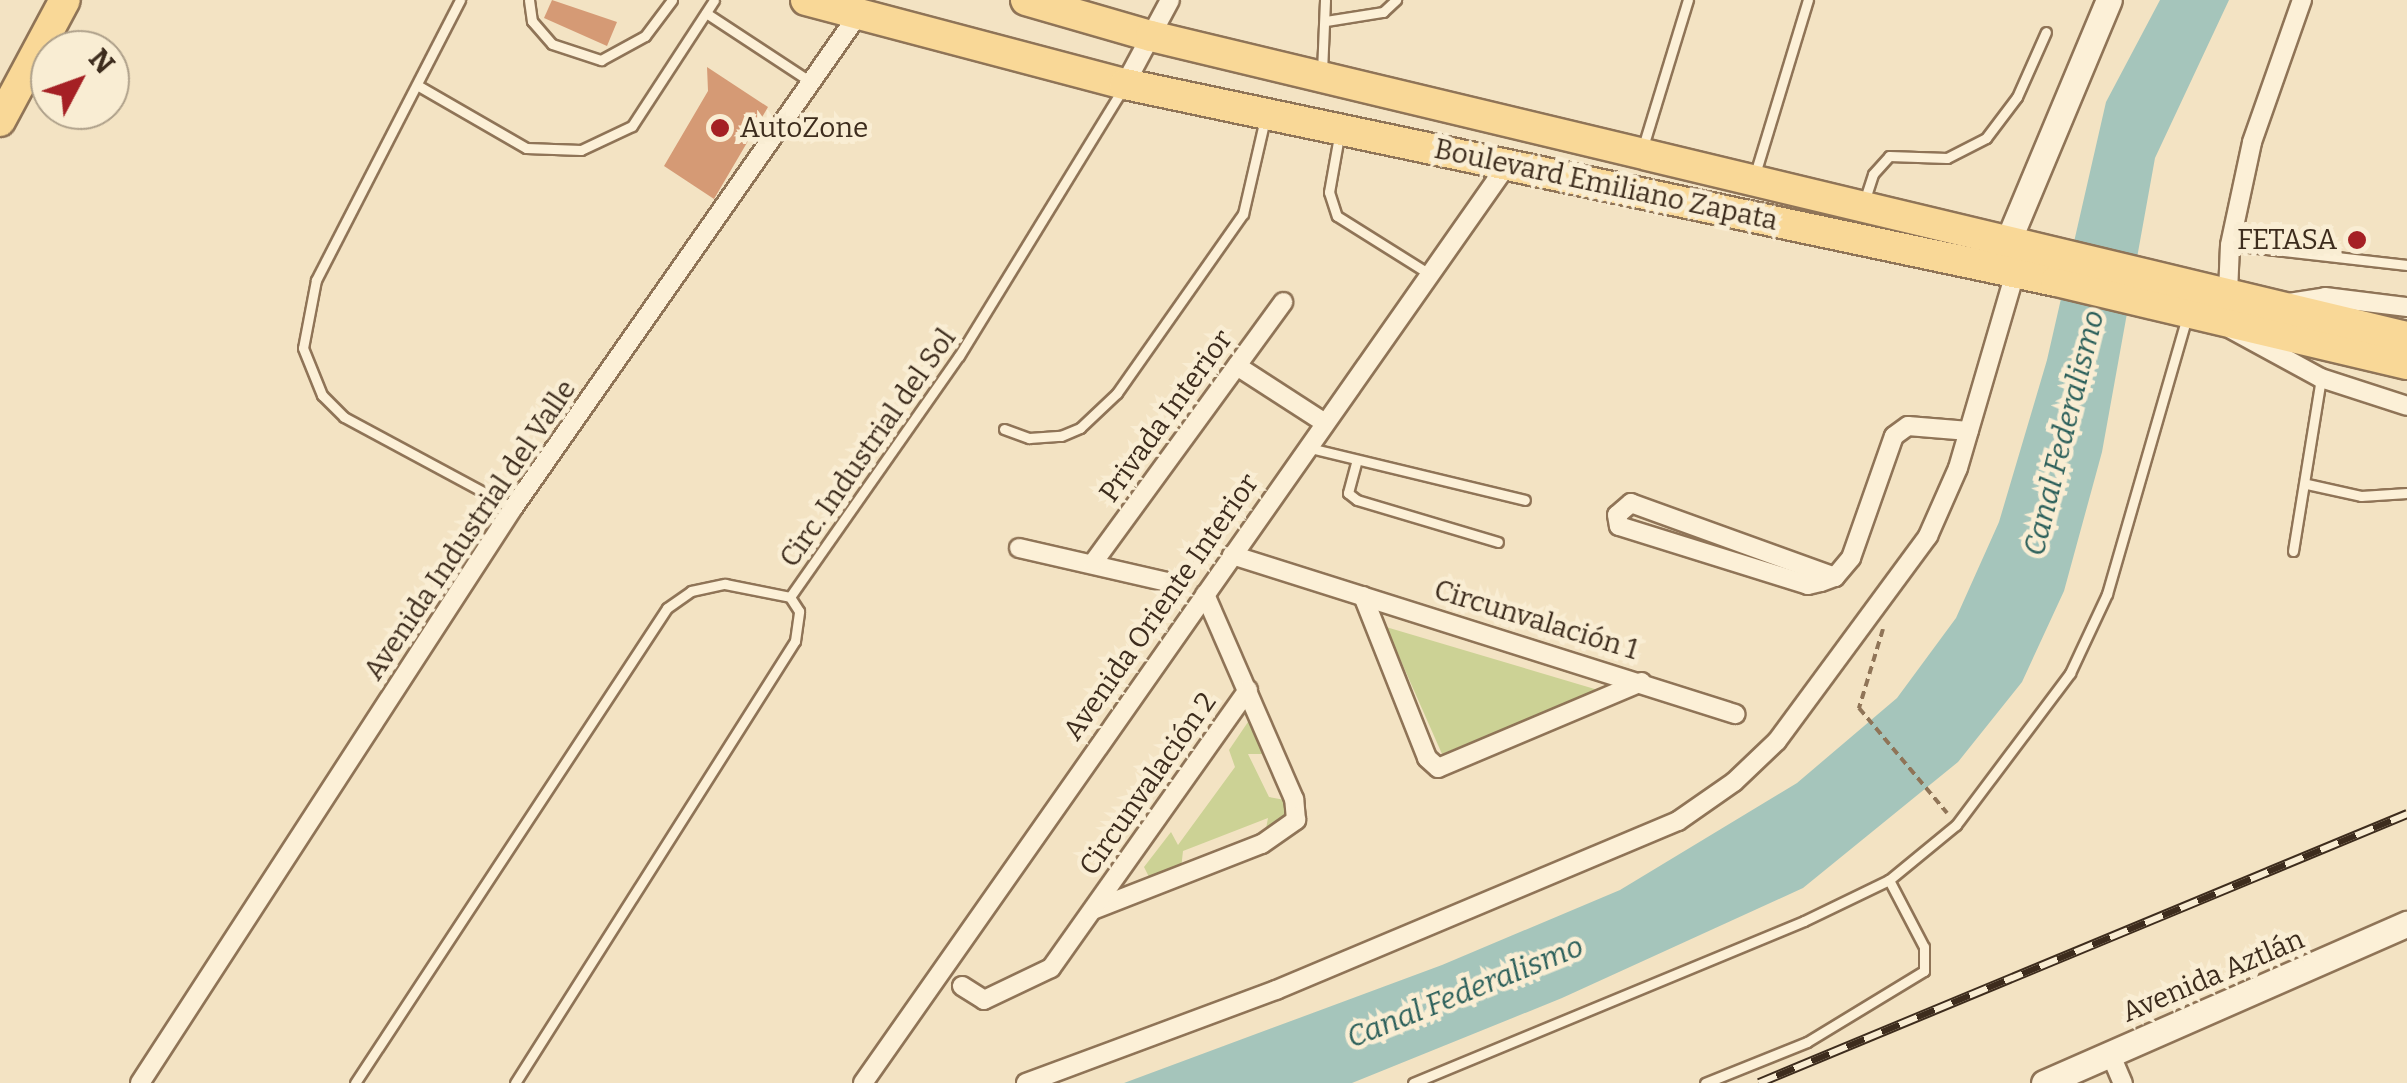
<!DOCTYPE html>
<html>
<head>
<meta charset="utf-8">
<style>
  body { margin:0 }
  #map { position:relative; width:2407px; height:1083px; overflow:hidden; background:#f3e3c3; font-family:Bitter,serif }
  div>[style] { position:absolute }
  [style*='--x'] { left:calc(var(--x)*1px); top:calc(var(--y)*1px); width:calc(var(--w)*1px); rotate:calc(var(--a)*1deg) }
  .green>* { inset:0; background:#ccd295 }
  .water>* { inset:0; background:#a5c5bb }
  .building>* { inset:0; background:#d59a75 }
  .path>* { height:4px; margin-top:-2px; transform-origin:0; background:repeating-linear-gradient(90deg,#8f7457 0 8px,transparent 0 13px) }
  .roads { filter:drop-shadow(2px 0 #8f7457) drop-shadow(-2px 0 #8f7457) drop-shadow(0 2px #8f7457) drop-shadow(0 -2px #8f7457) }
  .service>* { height:9px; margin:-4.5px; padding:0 4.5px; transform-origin:4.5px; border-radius:4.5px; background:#fcf0d7 }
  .minor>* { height:18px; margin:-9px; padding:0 9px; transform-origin:9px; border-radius:9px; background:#fcf0d7 }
  .secondary>* { height:25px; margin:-12.5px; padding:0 12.5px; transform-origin:12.5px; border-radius:12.5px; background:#fcf0d7 }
  .primary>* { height:30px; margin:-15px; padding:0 15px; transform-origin:15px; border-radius:15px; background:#f9d897 }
  .rail>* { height:10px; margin-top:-5px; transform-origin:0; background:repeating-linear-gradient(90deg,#f9edd3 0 19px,#3d2c1d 0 38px); box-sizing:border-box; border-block:2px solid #3d2c1d }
  .dots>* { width:28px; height:28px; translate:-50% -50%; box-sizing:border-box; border:5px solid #f9edd3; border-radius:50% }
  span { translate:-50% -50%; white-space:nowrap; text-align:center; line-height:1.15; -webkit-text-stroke:9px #f9edd3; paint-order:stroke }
  .poi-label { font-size:28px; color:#3d2c1d }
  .left { translate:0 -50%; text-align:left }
  .right { translate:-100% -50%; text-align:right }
  .street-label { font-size:28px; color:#3d2c1d }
  .water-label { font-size:30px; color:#2b5f5a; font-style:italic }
  .north { position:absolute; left:30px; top:30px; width:100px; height:100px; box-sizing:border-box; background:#f9edd3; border:2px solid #aea08a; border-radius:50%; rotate:49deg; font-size:28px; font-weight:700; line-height:40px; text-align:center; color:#3d2c1d }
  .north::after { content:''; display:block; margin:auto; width:35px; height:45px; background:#a52024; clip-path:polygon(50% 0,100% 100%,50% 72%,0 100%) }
</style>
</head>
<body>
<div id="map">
  <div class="green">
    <i style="clip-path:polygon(1386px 627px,1598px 690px,1442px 754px)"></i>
    <i style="clip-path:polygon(1250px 719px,1265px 754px,1248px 754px,1269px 797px,1285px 800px,1295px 820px,1265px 834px,1268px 818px,1183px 851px,1181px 869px,1152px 883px,1144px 867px,1171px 832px,1178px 845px,1235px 767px,1229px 750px)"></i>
  </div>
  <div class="water">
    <i style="clip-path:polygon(2160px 0,2229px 0,2155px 158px,2102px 452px,2064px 591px,2022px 682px,1958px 762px,1803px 888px,1562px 998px,1352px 1083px,1124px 1083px,1442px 965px,1620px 890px,1797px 783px,1897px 698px,1956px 618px,1999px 522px,2047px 360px,2106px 102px)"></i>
  </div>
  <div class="building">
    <i style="clip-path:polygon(552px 0,617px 22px,607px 46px,544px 18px)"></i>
    <i style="clip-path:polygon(707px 67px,768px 107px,714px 199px,664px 166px,708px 91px)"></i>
  </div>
  <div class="path">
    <i style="--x:1883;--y:629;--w:83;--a:106.9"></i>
    <i style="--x:1859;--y:708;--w:137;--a:50"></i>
  </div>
  <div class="roads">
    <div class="service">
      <i style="--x:460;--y:0;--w:315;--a:117.2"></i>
      <i style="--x:316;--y:280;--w:69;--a:100.8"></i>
      <i style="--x:303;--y:348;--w:51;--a:68"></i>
      <i style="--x:322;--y:395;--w:31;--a:45"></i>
      <i style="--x:344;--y:417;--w:192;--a:28.3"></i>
      <i style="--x:529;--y:0;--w:21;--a:82"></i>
      <i style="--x:532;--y:21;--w:30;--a:49"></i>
      <i style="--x:552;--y:44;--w:52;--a:18.1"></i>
      <i style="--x:601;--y:60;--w:50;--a:-28.6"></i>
      <i style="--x:645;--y:36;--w:45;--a:-53.1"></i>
      <i style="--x:706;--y:13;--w:126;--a:33.3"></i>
      <i style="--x:1326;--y:21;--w:58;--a:-9"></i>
      <i style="--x:1383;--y:12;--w:18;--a:-43"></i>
      <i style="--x:1322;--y:72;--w:72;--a:-87.6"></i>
      <i style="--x:417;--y:85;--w:126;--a:30"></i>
      <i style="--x:526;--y:148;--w:55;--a:2.1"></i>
      <i style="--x:581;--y:150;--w:56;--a:-25.2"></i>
      <i style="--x:632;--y:126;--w:150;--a:-56.9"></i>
      <i style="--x:1339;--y:136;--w:57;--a:100.1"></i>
      <i style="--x:1329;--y:192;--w:25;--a:72"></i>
      <i style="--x:1337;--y:216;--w:111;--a:32.1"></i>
      <i style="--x:1642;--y:150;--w:157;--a:-73"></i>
      <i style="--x:1755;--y:174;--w:182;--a:-73.1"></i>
      <i style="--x:1864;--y:202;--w:29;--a:-72"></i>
      <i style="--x:1873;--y:174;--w:24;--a:-48"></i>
      <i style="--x:1889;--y:156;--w:58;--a:2"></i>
      <i style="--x:1947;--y:158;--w:44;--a:-27.1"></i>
      <i style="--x:1986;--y:138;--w:51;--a:-52.9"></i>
      <i style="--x:2017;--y:97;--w:71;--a:-66"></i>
      <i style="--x:2231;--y:245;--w:177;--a:6.5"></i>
      <i style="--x:1004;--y:429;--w:27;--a:20"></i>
      <i style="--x:1029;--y:438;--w:32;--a:-4"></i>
      <i style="--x:1061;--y:436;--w:21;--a:-23"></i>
      <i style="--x:1080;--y:428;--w:51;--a:-43.4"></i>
      <i style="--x:1117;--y:393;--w:219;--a:-54.9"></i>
      <i style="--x:1243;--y:214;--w:98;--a:-77"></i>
      <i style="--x:1310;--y:448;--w:221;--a:13.6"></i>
      <i style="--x:1356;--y:463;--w:31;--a:105"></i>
      <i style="--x:1348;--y:493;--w:11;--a:38"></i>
      <i style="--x:1357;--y:500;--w:147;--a:16.6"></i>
      <i style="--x:2307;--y:484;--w:55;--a:12.5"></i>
      <i style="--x:2361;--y:496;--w:46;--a:-3.7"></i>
      <i style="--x:2293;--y:551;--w:175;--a:-80.8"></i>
      <i style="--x:790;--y:597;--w:294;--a:-55"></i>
      <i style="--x:959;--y:356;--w:312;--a:-58.5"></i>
      <i style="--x:355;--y:1083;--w:568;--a:-56.7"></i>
      <i style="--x:667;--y:608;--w:29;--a:-35"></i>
      <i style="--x:691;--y:591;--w:35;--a:-12"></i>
      <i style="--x:725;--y:584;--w:66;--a:11.3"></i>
      <i style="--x:515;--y:1083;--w:523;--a:-57.65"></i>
      <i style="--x:795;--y:641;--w:30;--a:-82"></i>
      <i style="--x:799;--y:611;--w:17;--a:-123"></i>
      <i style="--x:1413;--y:1083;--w:423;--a:-22.5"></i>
      <i style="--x:1804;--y:921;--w:94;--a:-25.8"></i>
      <i style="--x:1889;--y:880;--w:87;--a:-39.4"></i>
      <i style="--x:1956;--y:825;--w:190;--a:-53.1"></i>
      <i style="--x:2070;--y:673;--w:87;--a:-64.9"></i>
      <i style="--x:2107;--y:594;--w:285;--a:-73.9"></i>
      <i style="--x:1705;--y:1083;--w:110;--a:-21.9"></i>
      <i style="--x:1807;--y:1042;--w:137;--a:-31.3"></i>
      <i style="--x:1924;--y:971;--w:24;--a:-90"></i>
      <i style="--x:1924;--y:947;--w:76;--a:-117.6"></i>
    </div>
    <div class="minor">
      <i style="--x:1125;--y:84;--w:95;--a:-61.8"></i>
      <i style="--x:2228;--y:293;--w:48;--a:-87.6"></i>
      <i style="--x:2230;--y:245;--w:105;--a:-77.9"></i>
      <i style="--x:2252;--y:142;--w:151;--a:-70.6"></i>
      <i style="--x:2289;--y:303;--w:36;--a:-9"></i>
      <i style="--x:2325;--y:297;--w:83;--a:7"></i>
      <i style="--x:2231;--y:329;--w:102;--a:28.6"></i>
      <i style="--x:2321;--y:378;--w:90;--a:18"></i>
      <i style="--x:1237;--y:366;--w:101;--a:32.9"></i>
      <i style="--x:1019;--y:548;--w:161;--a:12.9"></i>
      <i style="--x:1232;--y:555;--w:528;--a:17.54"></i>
      <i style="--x:1093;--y:563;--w:323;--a:-53.9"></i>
      <i style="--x:1835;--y:577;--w:217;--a:-160.1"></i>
      <i style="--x:1631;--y:503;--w:18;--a:139"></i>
      <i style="--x:1617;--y:515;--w:11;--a:80"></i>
      <i style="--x:1619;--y:526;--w:198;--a:17.3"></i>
      <i style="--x:1808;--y:585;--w:13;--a:-13"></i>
      <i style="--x:1821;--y:582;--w:15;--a:-20"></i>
      <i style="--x:1835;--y:577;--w:25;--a:-50"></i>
      <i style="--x:1851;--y:558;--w:129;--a:-70.6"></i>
      <i style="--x:1894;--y:436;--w:17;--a:-36"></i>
      <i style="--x:1908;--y:426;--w:61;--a:4.7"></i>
      <i style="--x:1363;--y:596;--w:174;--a:68.4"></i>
      <i style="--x:1427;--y:758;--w:15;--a:42"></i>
      <i style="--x:1438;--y:768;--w:221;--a:-22.9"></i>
      <i style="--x:1095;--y:909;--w:179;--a:-21.3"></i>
      <i style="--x:1262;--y:844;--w:42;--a:-35.2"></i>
      <i style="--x:1296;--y:820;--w:21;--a:-95"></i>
      <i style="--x:1294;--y:799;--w:223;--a:-113.5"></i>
      <i style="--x:962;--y:986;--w:26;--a:32"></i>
      <i style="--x:984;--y:1000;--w:74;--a:-25.5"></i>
      <i style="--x:1051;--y:968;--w:341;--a:-54.7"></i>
      <i style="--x:2110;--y:1053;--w:33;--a:67"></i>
      <i style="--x:140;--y:1083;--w:685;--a:-57.03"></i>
      <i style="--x:513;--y:508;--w:602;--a:-55.02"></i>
      <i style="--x:863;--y:1083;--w:1121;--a:-54.95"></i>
      <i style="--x:1026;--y:1083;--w:267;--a:-20.4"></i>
      <i style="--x:1276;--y:990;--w:436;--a:-22.8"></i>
      <i style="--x:1678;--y:821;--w:68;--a:-34.9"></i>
      <i style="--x:1734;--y:782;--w:59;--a:-43.6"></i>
      <i style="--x:1777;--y:741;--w:255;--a:-53.6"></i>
      <i style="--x:1928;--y:536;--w:74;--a:-66.2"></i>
      <i style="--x:1958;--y:468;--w:203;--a:-73.7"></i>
    </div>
    <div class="secondary">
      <i style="--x:2008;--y:241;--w:261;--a:-67.3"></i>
      <i style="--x:2044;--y:1083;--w:396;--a:-23.7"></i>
    </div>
    <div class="primary">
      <i style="--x:806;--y:0;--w:330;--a:14.8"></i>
      <i style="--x:1125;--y:84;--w:952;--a:11.95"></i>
      <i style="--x:2056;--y:281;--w:361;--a:13.3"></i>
      <i style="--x:1026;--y:0;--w:130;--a:16.1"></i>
      <i style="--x:1151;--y:36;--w:1292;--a:13.48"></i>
      <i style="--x:0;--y:121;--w:137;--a:-61.8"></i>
    </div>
  </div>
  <div class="rail">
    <i style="--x:1759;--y:1083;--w:702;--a:-22.54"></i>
  </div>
  <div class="dots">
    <i style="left:720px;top:128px;background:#a52024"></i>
    <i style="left:2357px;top:240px;background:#a52024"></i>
  </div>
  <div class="poi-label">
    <span class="left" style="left:740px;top:128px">AutoZone</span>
    <span class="right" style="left:2337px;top:240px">FETASA</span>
  </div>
  <div class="street-label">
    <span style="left:1606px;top:185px;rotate:12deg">Boulevard Emiliano Zapata</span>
    <span style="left:1166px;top:416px;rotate:-54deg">Privada Interior</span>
    <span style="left:868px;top:448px;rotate:-55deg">Circ. Industrial del Sol</span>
    <span style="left:470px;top:530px;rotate:-56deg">Avenida Industrial del Valle</span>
    <span style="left:1161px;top:607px;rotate:-55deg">Avenida Oriente Interior</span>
    <span style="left:1536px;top:620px;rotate:17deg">Circunvalación 1</span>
    <span style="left:1148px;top:784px;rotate:-55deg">Circunvalación 2</span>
    <span style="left:2213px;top:976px;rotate:-23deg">Avenida Aztlán</span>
  </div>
  <div class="water-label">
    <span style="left:2064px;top:433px;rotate:-76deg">Canal Federalismo</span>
    <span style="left:1465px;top:992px;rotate:-22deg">Canal Federalismo</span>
  </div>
  <div class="north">N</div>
</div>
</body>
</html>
